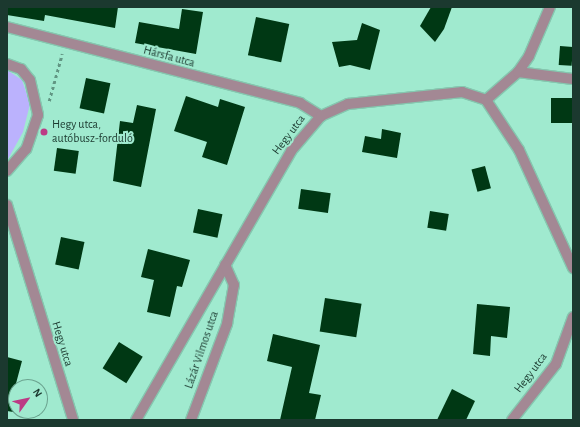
<!DOCTYPE html>
<html>
<head>
<meta charset="utf-8">
<style>
  body { margin:0 }
  #map { position:relative; width:580px; height:427px; overflow:hidden; background:#a0eacf; font-family:"Alegreya Sans",sans-serif }
  div>[style] { position:absolute }
  [style*='--x'] { left:calc(var(--x)*1px); top:calc(var(--y)*1px); width:calc(var(--w)*1px); rotate:calc(var(--a)*1deg) }
  .green>* { inset:0; background:#bbb2fd }
  .building>* { inset:0; background:#003814; transform-origin:0 0 }
  .path>* { height:2.5px; margin-top:-1.25px; transform-origin:0; background:repeating-linear-gradient(90deg,#619683 0 3px,transparent 0 6px) }
  .roads { filter:drop-shadow(1px 0 #85c7af) drop-shadow(-1px 0 #85c7af) drop-shadow(0 1px #85c7af) drop-shadow(0 -1px #85c7af) }
  .minor>* { height:10px; margin:-5px; padding:0 5px; transform-origin:5px; border-radius:5px; background:#a38894 }
  .dots>* { width:11px; height:11px; translate:-50% -50%; box-sizing:border-box; border:2px solid #a0eacf; border-radius:50% }
  span { translate:-50% -50%; white-space:nowrap; text-align:center; line-height:1.15; -webkit-text-stroke:4px #a0eacf; paint-order:stroke }
  .street-label { font-size:12px; color:#1b392f }
  .poi-label { font-size:12px; color:#1b392f }
  .left { translate:0 -50%; text-align:left }
  .frame { position:absolute; inset:0; border:8px solid #1b392f; pointer-events:none }
  .north { position:absolute; left:8px; top:379px; width:40px; height:40px; box-sizing:border-box; background:#a0eacf; border:1px solid #6ba38f; border-radius:50%; rotate:57deg; font-size:11px; font-weight:700; line-height:16px; text-align:center; color:#1b392f }
  .north::after { content:''; display:block; margin:auto; width:14px; height:18px; background:#bc3b85; clip-path:polygon(50% 0,100% 100%,50% 72%,0 100%) }
</style>
</head>
<body>
<div id="map">
  <div class="green">
    <i style="clip-path:polygon(7px 70px,22px 80px,30px 104px,23px 132px,7px 161px)"></i>
  </div>
  <div class="building">
    <i style="clip-path:polygon(7px 7px,118px 7px,115px 28px,45px 15px,44px 21px,7px 15px)"></i>
    <i style="clip-path:polygon(431px 7px,452px 7px,444px 29px,435px 42px,420px 26px)"></i>
    <i style="clip-path:polygon(182px 9px,203px 12px,196px 54px,135px 43px,139px 22px,179px 29px)"></i>
    <i style="left:256px;top:17px;width:34px;height:39px;rotate:12deg"></i>
    <i style="clip-path:polygon(362px 23px,380px 30px,370px 70px,350px 65px,339px 67px,332px 42px,357px 40px)"></i>
    <i style="left:560px;top:46px;width:13px;height:19px;rotate:4deg"></i>
    <i style="left:86px;top:78px;width:25px;height:31px;rotate:12deg"></i>
    <i style="clip-path:polygon(186px 96px,218px 107px,220px 99px,245px 107px,227px 165px,202px 157px,207px 142px,174px 131px)"></i>
    <i style="left:551px;top:98px;width:22px;height:25px"></i>
    <i style="clip-path:polygon(137px 105px,156px 109px,141px 187px,113px 181px,120px 121px,133px 123px)"></i>
    <i style="clip-path:polygon(382px 129px,401px 133px,397px 158px,362px 152px,365px 136px,381px 139px)"></i>
    <i style="left:57px;top:148px;width:22px;height:23px;rotate:8deg"></i>
    <i style="left:485px;top:166px;width:23px;height:14px;rotate:75deg"></i>
    <i style="left:301px;top:189px;width:30px;height:20px;rotate:8deg"></i>
    <i style="left:198px;top:209px;width:25px;height:24px;rotate:12deg"></i>
    <i style="left:430px;top:211px;width:19px;height:17px;rotate:9deg"></i>
    <i style="left:61px;top:237px;width:24px;height:28px;rotate:12deg"></i>
    <i style="clip-path:polygon(148px 249px,190px 260px,182px 287px,177px 286px,170px 317px,147px 312px,154px 280px,141px 277px)"></i>
    <i style="left:325px;top:298px;width:37px;height:34px;rotate:9deg"></i>
    <i style="clip-path:polygon(477px 304px,510px 307px,507px 338px,491px 336px,490px 356px,473px 354px)"></i>
    <i style="clip-path:polygon(273px 334px,320px 345px,309px 393px,321px 395px,315px 420px,280px 420px,292px 367px,267px 361px)"></i>
    <i style="left:119px;top:342px;width:28px;height:31px;rotate:32deg"></i>
    <i style="clip-path:polygon(7px 357px,22px 361px,14px 391px,16px 411px,40px 411px,39px 416px,7px 411px)"></i>
    <i style="clip-path:polygon(452px 389px,475px 401px,466px 420px,437px 420px)"></i>
  </div>
  <div class="path">
    <i style="--x:49;--y:101;--w:49;--a:-74.5"></i>
  </div>
  <div class="roads">
    <div class="minor">
      <i style="--x:7;--y:27;--w:303;--a:14.5"></i>
      <i style="--x:300;--y:103;--w:25;--a:32"></i>
      <i style="--x:7;--y:64;--w:15;--a:20"></i>
      <i style="--x:21;--y:69;--w:14;--a:51"></i>
      <i style="--x:30;--y:80;--w:36;--a:77"></i>
      <i style="--x:38;--y:115;--w:36;--a:109"></i>
      <i style="--x:26;--y:149;--w:29;--a:131"></i>
      <i style="--x:518;--y:72;--w:55;--a:7.3"></i>
      <i style="--x:486;--y:100;--w:43;--a:-41.2"></i>
      <i style="--x:518;--y:72;--w:19;--a:-55"></i>
      <i style="--x:529;--y:56;--w:53;--a:-66.8"></i>
      <i style="--x:7;--y:205;--w:225;--a:72.9"></i>
      <i style="--x:136;--y:420;--w:310;--a:-60"></i>
      <i style="--x:291;--y:151;--w:46;--a:-49.4"></i>
      <i style="--x:321;--y:116;--w:30;--a:-24"></i>
      <i style="--x:348;--y:104;--w:115;--a:-6"></i>
      <i style="--x:462;--y:92;--w:25;--a:18"></i>
      <i style="--x:486;--y:100;--w:60;--a:56.6"></i>
      <i style="--x:519;--y:150;--w:130;--a:65.4"></i>
      <i style="--x:191;--y:420;--w:103;--a:-69.4"></i>
      <i style="--x:227;--y:324;--w:40;--a:-80"></i>
      <i style="--x:234;--y:285;--w:22;--a:-114"></i>
      <i style="--x:512;--y:420;--w:71;--a:-51.8"></i>
      <i style="--x:556;--y:364;--w:50;--a:-70.1"></i>
    </div>
  </div>
  <div class="dots">
    <i style="left:44px;top:132px;background:#bc3b85"></i>
  </div>
  <div class="street-label">
    <span style="left:169px;top:57px;rotate:15deg">Hársfa utca</span>
    <span style="left:289px;top:135px;rotate:-53deg">Hegy utca</span>
    <span style="left:62px;top:344px;rotate:73deg">Hegy utca</span>
    <span style="left:202px;top:350px;rotate:-71deg">Lázár Vilmos utca</span>
    <span style="left:531px;top:373px;rotate:-53deg">Hegy utca</span>
  </div>
  <div class="poi-label">
    <span class="left" style="left:52px;top:132px">Hegy utca,<br>autóbusz-forduló</span>
  </div>
  <div class="frame"></div>
  <div class="north">N</div>
</div>
</body>
</html>
